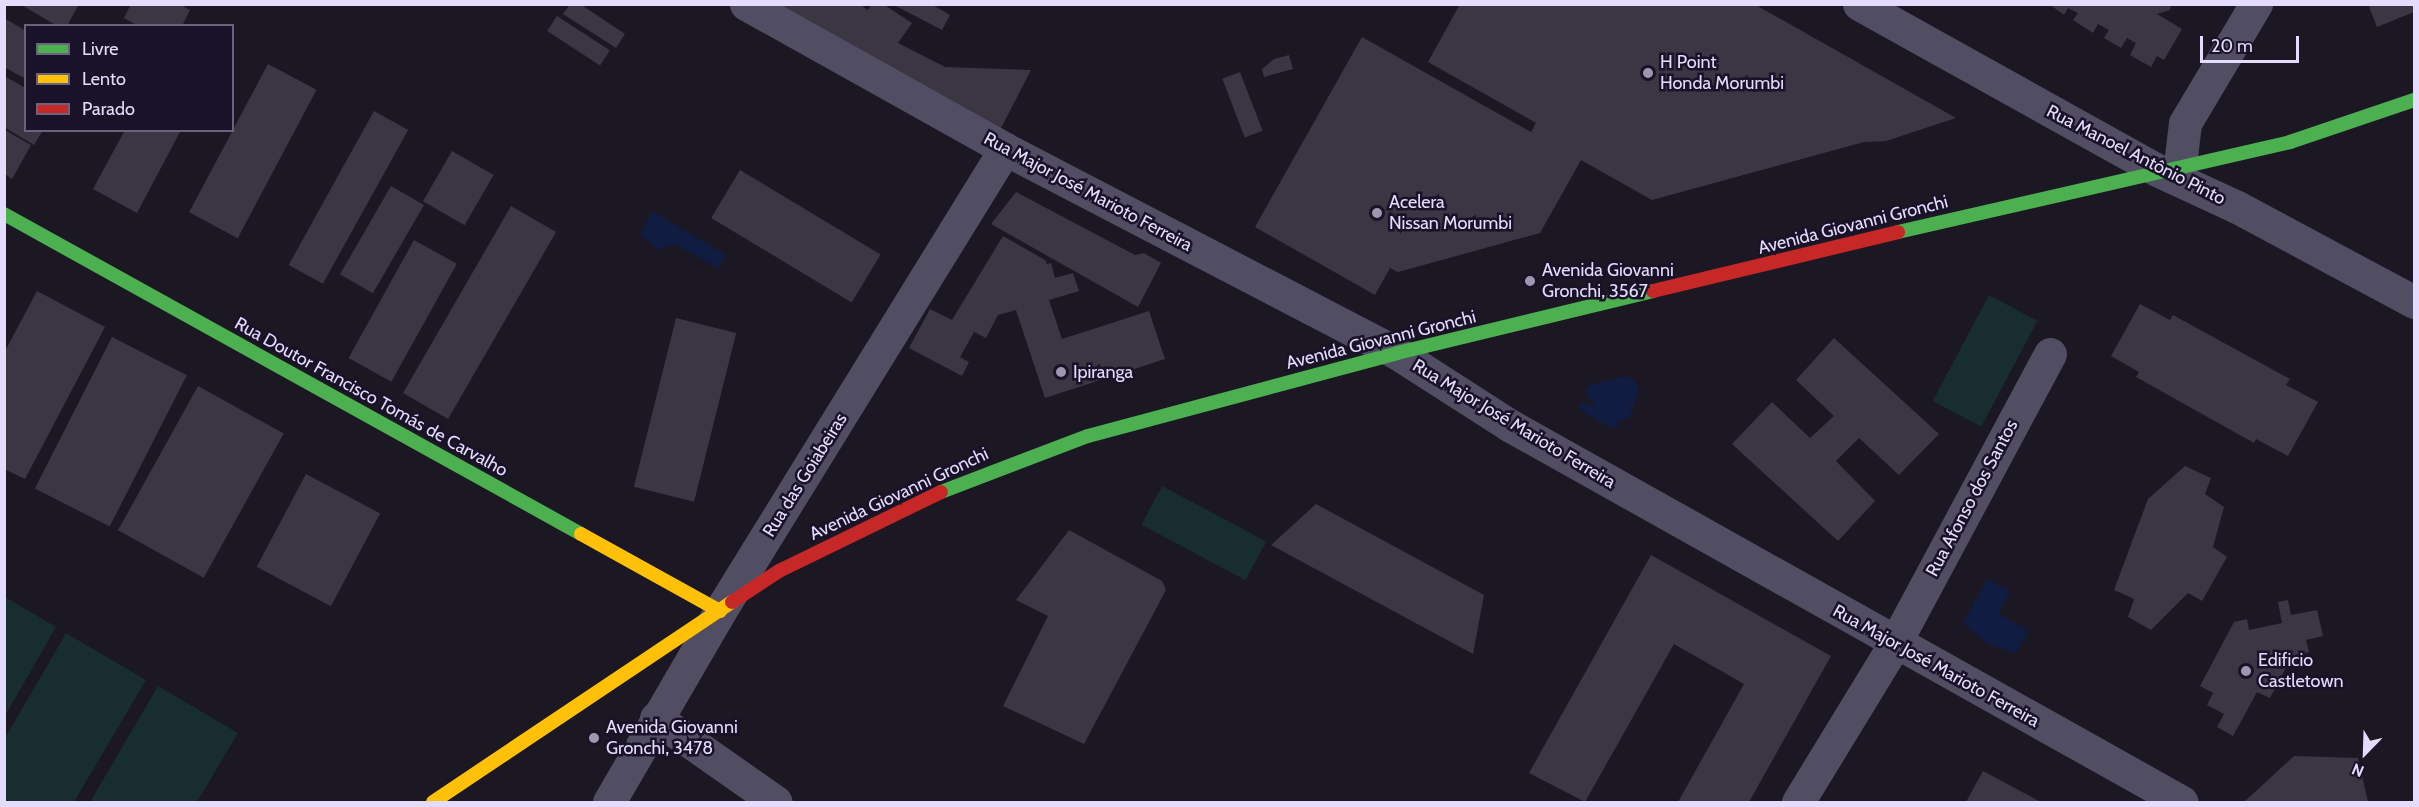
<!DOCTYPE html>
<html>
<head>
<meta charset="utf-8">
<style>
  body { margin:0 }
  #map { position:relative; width:2419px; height:807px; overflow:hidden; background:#1b1723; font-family:Cabin,sans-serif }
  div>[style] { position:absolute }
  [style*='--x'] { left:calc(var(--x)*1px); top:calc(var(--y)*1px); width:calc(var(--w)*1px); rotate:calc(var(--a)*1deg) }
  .green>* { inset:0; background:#172d30; transform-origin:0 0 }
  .water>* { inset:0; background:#101c42 }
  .building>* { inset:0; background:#3b3644; transform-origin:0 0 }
  .street>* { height:33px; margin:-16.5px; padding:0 16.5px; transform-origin:16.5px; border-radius:16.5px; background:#514d63 }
  .fast>* { height:14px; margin:-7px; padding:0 7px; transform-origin:7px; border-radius:7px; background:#4caf50 }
  .slow>* { height:14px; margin:-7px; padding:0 7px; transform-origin:7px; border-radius:7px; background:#ffc107 }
  .jam>* { height:14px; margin:-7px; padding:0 7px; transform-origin:7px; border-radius:7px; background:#c62828 }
  .dots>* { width:16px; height:16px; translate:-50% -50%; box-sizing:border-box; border:3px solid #191228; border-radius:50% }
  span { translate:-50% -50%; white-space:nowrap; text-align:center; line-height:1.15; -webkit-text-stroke:5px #191228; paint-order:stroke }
  .poi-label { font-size:18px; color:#e4dcfc }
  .left { translate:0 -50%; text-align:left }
  .street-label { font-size:18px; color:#e4dcfc }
  .frame { position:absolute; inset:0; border:6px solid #e4dcfc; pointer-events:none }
  .legend { position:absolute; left:24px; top:24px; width:210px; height:108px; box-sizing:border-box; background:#191228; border:2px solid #6a637d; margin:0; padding:8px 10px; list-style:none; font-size:18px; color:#e4dcfc }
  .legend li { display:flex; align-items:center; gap:12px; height:30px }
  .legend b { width:30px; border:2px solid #6a637d }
  .north { position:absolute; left:2335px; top:723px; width:60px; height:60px; -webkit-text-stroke:4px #191228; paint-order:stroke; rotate:203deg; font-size:16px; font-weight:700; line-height:24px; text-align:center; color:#e4dcfc }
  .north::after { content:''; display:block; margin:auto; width:21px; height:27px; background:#e4dcfc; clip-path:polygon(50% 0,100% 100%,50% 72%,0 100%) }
  .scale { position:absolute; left:2200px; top:36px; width:99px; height:27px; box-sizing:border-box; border:3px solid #e4dcfc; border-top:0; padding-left:8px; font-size:18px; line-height:21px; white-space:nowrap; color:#e4dcfc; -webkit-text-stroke:4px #191228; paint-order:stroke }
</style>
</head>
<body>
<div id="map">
  <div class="green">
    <i style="left:1989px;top:295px;width:55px;height:120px;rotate:28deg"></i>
    <i style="left:1162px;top:486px;width:118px;height:44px;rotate:28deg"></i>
    <i style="clip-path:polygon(5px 597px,56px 627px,5px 716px)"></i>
    <i style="clip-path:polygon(66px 633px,146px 680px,74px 802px,5px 802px,5px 738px)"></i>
    <i style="clip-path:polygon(158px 686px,238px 733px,197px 802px,90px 802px)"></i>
  </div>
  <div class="water">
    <i style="clip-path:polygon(652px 211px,726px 255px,719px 268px,673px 244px,658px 250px,640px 235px)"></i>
    <i style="clip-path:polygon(1627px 376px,1636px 382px,1639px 391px,1629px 418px,1614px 422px,1622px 427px,1611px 428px,1579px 409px,1579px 402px,1595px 407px,1586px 392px,1590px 385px)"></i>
    <i style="clip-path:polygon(1987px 579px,2010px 591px,1998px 614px,2029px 631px,2016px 654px,1988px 644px,1963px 623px)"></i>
  </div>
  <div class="building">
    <i style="clip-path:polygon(20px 4px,79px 4px,67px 26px,57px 26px)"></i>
    <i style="clip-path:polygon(131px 4px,179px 4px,190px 10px,182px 26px,138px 26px,124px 18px)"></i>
    <i style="clip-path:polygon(570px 4px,580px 4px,625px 34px,616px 48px,563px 14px)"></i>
    <i style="clip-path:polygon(769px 4px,859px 4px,868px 10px,872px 4px,883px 4px,912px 23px,898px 43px,945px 67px,1031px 70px,998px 134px)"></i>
    <i style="clip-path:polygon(892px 4px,931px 4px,950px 15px,942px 30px)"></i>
    <i style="clip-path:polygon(1460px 4px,1754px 4px,1956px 118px,1886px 141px,1864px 142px,1652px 200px,1581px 160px,1540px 233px,1398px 272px,1390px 268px,1375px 295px,1255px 227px,1362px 37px,1531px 132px,1536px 123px,1428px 62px)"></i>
    <i style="clip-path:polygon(2049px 4px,2171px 4px,2170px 10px,2157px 14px,2182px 29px,2164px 60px,2157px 56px,2151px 67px,2130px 55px,2136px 43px,2127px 38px,2121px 48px,2104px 38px,2109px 30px,2098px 24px,2093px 33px,2073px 20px,2078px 13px,2068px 8px,2064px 15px)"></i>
    <i style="clip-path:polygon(2368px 4px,2414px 4px,2414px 12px,2377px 27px)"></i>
    <i style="left:557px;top:16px;width:63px;height:18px;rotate:33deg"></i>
    <i style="clip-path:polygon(4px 18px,26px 31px,26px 79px,4px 67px)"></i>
    <i style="clip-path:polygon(1289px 55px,1293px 69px,1264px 77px,1262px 69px,1274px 59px)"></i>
    <i style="left:268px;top:64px;width:55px;height:168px;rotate:28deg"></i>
    <i style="left:1240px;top:72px;width:63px;height:19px;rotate:69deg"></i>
    <i style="clip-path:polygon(4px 76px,26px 88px,26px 130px,43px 130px,34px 145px,4px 127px)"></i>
    <i style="left:374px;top:111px;width:39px;height:176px;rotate:29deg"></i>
    <i style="clip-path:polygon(5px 130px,31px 145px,12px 179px,5px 174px)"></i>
    <i style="clip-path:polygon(125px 130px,181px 130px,137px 213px,93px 189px)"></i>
    <i style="left:452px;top:151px;width:48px;height:58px;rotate:30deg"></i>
    <i style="left:740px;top:170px;width:164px;height:56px;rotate:31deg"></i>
    <i style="left:391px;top:186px;width:38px;height:102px;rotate:30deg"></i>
    <i style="clip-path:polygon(1016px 192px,1135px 255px,1144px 253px,1161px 263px,1138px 307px,991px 224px)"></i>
    <i style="left:511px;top:206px;width:52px;height:216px;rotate:30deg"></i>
    <i style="clip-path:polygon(1003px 236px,1045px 260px,1047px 264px,1051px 263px,1055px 278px,1073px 273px,1079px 291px,1049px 300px,1062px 339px,1149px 311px,1165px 359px,1045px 398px,1016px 310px,998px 315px,986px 338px,974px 332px,960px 357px,969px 362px,962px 376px,909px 348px,930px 309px,952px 320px)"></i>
    <i style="left:414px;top:240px;width:49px;height:135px;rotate:29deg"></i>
    <i style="clip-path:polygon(37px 291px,105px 327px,25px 479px,4px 469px,4px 353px)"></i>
    <i style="clip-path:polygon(2140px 304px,2170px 320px,2173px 315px,2290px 379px,2286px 385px,2318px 402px,2288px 456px,2256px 439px,2254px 443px,2136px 377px,2139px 372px,2111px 356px)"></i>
    <i style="left:676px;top:318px;width:62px;height:174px;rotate:14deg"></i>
    <i style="left:112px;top:337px;width:84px;height:170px;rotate:27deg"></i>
    <i style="clip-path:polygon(1834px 338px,1939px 434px,1899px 475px,1859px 438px,1836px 461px,1875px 501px,1838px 541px,1732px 444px,1772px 402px,1810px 438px,1834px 416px,1796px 380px)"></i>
    <i style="left:198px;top:386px;width:98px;height:165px;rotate:29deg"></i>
    <i style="clip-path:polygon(2185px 466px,2211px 478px,2205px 494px,2224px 507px,2213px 547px,2227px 557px,2202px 601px,2188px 593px,2151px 630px,2128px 617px,2134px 599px,2114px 590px,2148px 499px)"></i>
    <i style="left:306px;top:474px;width:84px;height:105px;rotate:28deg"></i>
    <i style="clip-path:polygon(1316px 504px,1484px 595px,1473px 654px,1271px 545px)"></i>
    <i style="clip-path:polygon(1069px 530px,1162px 581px,1166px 590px,1084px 744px,1003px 706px,1048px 616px,1016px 600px)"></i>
    <i style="clip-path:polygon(1651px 555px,1831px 656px,1749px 802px,1678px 802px,1744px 684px,1674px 644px,1585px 802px,1529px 773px)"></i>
    <i style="clip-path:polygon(2288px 600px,2291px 615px,2317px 610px,2323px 636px,2306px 640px,2309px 652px,2292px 656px,2270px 698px,2257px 692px,2233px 736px,2217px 727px,2224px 714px,2207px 705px,2213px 693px,2200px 686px,2234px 622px,2247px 619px,2249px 630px,2282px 623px,2278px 602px)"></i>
    <i style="clip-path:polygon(2294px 756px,2358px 758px,2368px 802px,2244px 802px)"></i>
    <i style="clip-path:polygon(1983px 771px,2041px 802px,1966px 802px)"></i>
  </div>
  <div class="street">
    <i style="--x:746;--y:4;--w:297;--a:29.2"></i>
    <i style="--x:1005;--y:149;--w:442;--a:27.5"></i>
    <i style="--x:1397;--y:353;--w:133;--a:32.7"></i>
    <i style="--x:1509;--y:425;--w:771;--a:29.26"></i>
    <i style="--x:1859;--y:4;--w:341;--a:29.1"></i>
    <i style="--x:2157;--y:170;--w:88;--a:24.8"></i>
    <i style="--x:2237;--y:207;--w:201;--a:28.2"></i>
    <i style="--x:2180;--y:165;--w:42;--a:-83.2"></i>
    <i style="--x:2185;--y:123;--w:139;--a:-59.2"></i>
    <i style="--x:656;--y:718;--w:146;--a:35"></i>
    <i style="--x:609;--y:802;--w:221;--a:-59.8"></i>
    <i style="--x:720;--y:611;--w:543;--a:-58.33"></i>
    <i style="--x:1798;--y:802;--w:186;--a:-58.6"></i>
    <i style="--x:1895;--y:643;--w:328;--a:-61.8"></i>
  </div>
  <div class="fast">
    <i style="--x:4;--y:214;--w:660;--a:29.01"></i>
    <i style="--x:1898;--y:232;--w:402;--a:-12.9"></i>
    <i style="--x:2290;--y:142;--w:131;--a:-18.7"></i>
    <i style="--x:941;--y:492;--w:157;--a:-20.9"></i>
    <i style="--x:1088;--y:436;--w:320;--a:-15"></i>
    <i style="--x:1397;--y:353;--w:263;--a:-13.6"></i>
  </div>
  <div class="slow">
    <i style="--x:581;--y:534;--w:159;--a:29"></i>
    <i style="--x:433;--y:802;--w:360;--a:-33.8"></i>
  </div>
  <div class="jam">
    <i style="--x:1653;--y:291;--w:252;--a:-13.5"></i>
    <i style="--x:732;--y:602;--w:56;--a:-33.4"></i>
    <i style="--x:779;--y:571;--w:180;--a:-26"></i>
  </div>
  <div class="dots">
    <i style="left:1648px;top:73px;background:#9e97b0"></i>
    <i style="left:1377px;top:213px;background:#9e97b0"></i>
    <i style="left:1530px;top:281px;background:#9e97b0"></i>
    <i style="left:1061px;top:372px;background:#9e97b0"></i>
    <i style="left:2246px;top:671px;background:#9e97b0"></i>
    <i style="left:594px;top:738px;background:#9e97b0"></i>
  </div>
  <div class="poi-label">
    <span class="left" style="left:1660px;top:73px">H Point<br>Honda Morumbi</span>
    <span class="left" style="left:1389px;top:213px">Acelera<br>Nissan Morumbi</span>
    <span class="left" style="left:1542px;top:281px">Avenida Giovanni<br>Gronchi, 3567</span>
    <span class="left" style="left:1073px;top:372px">Ipiranga</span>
    <span class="left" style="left:2258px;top:671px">Edificio<br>Castletown</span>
    <span class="left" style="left:606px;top:738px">Avenida Giovanni<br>Gronchi, 3478</span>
  </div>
  <div class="street-label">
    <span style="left:2136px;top:155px;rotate:27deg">Rua Manoel Antônio Pinto</span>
    <span style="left:1088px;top:192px;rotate:28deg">Rua Major José Marioto Ferreira</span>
    <span style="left:1853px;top:225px;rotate:-14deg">Avenida Giovanni Gronchi</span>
    <span style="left:1381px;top:340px;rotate:-14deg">Avenida Giovanni Gronchi</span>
    <span style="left:371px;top:397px;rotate:29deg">Rua Doutor Francisco Tomás de Carvalho</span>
    <span style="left:1514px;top:424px;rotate:31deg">Rua Major José Marioto Ferreira</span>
    <span style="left:805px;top:475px;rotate:-58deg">Rua das Goiabeiras</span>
    <span style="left:899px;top:494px;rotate:-25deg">Avenida Giovanni Gronchi</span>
    <span style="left:1972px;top:498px;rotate:-62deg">Rua Afonso dos Santos</span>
    <span style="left:1936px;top:666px;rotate:29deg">Rua Major José Marioto Ferreira</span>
  </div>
  <div class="frame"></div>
  <ul class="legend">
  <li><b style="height:8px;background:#4caf50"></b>Livre</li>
  <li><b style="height:8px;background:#ffc107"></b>Lento</li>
  <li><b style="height:8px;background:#c62828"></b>Parado</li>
  </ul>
  <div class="north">N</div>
  <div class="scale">20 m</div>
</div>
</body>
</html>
